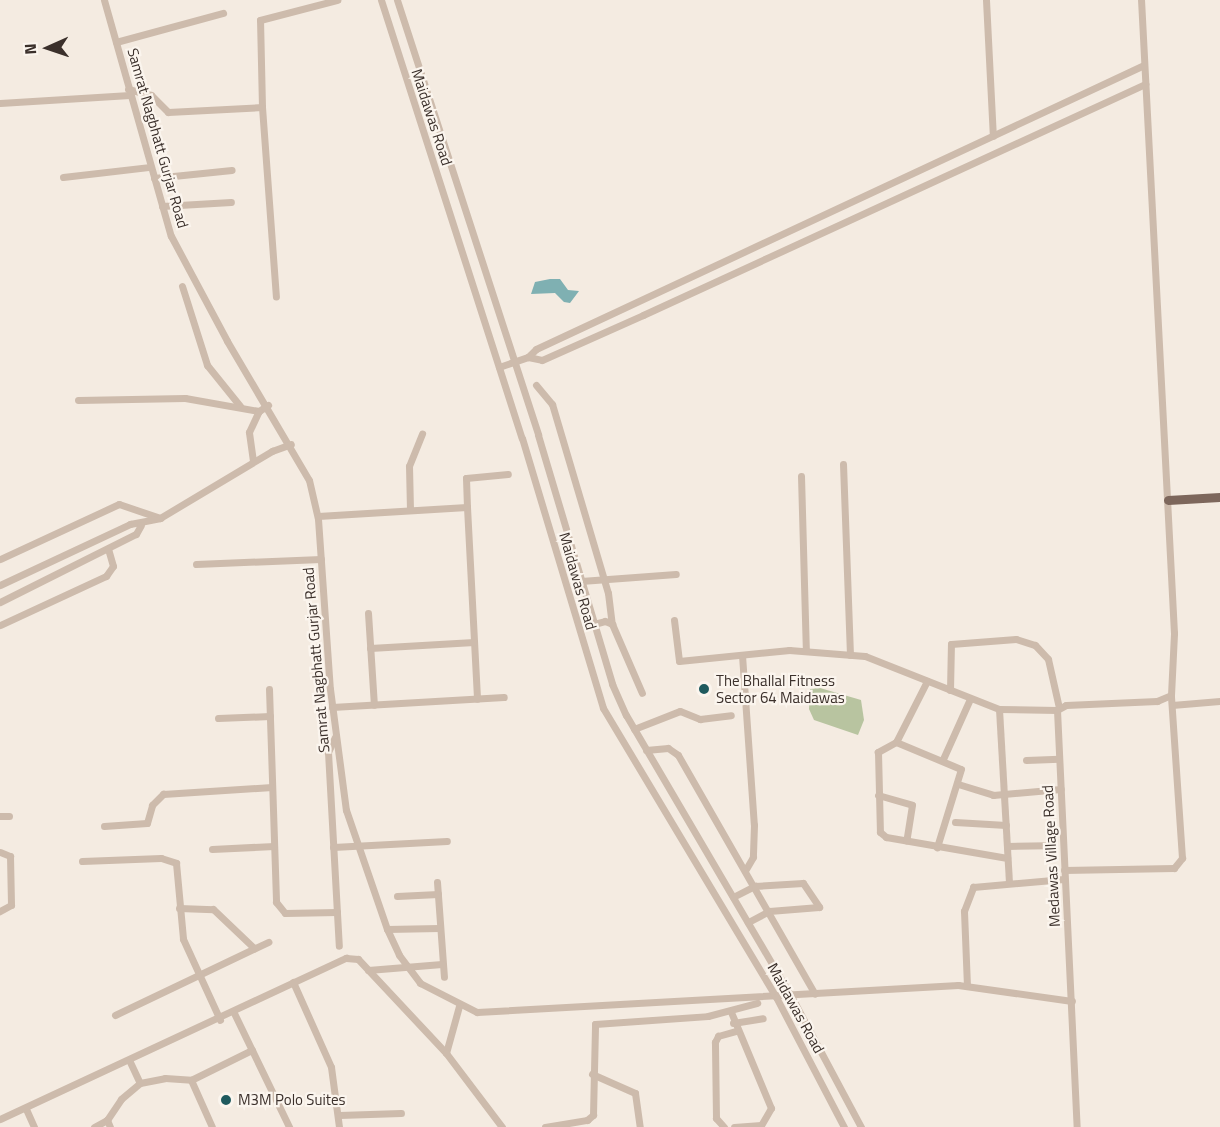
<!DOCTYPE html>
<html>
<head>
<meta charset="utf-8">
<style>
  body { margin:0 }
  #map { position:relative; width:1220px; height:1127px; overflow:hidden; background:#f4ebe1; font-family:"Titillium Web",sans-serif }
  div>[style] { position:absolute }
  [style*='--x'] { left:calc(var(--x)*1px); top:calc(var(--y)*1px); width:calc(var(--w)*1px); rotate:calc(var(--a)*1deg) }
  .green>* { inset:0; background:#b8c4a0 }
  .water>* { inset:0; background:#7fb0b2 }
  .minor>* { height:7px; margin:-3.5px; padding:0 3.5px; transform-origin:3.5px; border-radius:3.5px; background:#cdbbac }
  .major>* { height:9px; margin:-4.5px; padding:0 4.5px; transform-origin:4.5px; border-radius:4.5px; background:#7d675c }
  .dots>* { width:16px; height:16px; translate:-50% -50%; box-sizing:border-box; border:3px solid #fbf5ee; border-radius:50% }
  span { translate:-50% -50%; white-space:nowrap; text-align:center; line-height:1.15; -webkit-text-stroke:4.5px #fbf5ee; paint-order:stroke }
  .street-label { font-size:15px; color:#3b302b }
  .poi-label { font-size:15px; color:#3b302b }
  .left { translate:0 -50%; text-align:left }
  .north { position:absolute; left:18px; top:18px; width:60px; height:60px; -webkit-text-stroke:4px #fbf5ee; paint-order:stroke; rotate:267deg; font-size:16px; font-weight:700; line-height:24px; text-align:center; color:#3b302b }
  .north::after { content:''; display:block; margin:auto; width:21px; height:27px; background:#3b302b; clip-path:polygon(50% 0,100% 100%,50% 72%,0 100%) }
</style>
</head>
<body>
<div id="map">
  <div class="green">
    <i style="clip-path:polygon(820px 688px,861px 700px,864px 720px,858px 735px,814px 720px,809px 709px,810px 689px)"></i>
  </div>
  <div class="water">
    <i style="clip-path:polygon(550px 279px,560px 279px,568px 290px,579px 291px,570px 303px,564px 302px,555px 293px,531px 294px,535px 282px)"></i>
  </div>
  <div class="minor">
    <i style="--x:104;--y:0;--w:245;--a:74.2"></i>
    <i style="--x:171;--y:236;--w:119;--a:61.9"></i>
    <i style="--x:227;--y:341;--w:161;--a:59.5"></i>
    <i style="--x:309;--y:480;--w:40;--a:77"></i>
    <i style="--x:318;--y:519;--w:170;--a:86"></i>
    <i style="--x:330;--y:689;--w:122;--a:82.5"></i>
    <i style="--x:346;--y:810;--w:126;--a:71"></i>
    <i style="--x:387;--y:929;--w:29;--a:65"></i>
    <i style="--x:399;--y:955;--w:35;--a:53"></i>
    <i style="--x:420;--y:983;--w:64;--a:27"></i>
    <i style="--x:477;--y:1012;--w:482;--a:-3.2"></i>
    <i style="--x:958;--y:985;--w:115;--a:8"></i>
    <i style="--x:381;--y:0;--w:460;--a:72.2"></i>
    <i style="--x:522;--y:438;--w:282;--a:73.3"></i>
    <i style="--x:603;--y:708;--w:337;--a:59.1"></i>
    <i style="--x:776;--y:997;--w:147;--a:62.4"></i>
    <i style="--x:397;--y:0;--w:457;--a:72"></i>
    <i style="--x:538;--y:435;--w:260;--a:73.4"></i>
    <i style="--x:612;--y:684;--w:34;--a:66"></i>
    <i style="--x:626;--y:715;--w:326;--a:59.6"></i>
    <i style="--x:791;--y:996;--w:149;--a:61.9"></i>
    <i style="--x:986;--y:0;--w:136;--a:87.1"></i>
    <i style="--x:116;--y:42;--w:111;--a:-15.2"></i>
    <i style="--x:128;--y:89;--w:24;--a:15"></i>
    <i style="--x:151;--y:95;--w:24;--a:45"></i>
    <i style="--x:168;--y:112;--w:94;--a:-3"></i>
    <i style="--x:262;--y:107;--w:190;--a:85.8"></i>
    <i style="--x:0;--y:103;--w:130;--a:-3.5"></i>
    <i style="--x:262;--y:107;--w:87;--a:-91.3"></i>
    <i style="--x:260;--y:20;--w:80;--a:-14.6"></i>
    <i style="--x:63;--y:177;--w:88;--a:-6.6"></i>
    <i style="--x:154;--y:178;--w:78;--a:-5.9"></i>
    <i style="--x:162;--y:206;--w:69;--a:-3.3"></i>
    <i style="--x:182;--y:286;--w:83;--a:72.4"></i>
    <i style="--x:207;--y:365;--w:53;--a:51.2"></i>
    <i style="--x:528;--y:357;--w:14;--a:12"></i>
    <i style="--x:542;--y:360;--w:111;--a:-24"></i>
    <i style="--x:643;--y:315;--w:553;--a:-24.71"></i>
    <i style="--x:499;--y:367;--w:31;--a:-19"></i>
    <i style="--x:528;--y:357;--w:11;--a:-45"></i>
    <i style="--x:536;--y:349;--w:671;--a:-25.04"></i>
    <i style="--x:536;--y:385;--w:25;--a:50"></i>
    <i style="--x:552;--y:404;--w:197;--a:73.5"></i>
    <i style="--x:608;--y:593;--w:31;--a:83"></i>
    <i style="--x:78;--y:400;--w:107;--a:-1.1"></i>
    <i style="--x:185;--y:398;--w:75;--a:10"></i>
    <i style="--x:259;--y:411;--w:11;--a:-34"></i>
    <i style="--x:253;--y:461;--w:29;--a:-98"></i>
    <i style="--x:249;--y:432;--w:23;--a:-65"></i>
    <i style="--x:843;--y:464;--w:191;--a:87.9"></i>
    <i style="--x:801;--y:476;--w:174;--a:88.4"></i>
    <i style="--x:467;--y:507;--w:192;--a:87"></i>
    <i style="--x:410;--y:510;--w:44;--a:-91.3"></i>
    <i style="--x:409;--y:466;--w:35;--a:-68"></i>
    <i style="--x:318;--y:516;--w:149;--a:-3.5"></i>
    <i style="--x:467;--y:507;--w:29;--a:-92"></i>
    <i style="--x:466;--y:478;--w:42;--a:-5.4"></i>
    <i style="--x:0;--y:559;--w:131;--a:-24.8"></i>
    <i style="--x:119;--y:504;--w:43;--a:18.9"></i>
    <i style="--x:196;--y:564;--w:125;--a:-2.3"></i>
    <i style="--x:581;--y:581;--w:95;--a:-4.2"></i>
    <i style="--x:0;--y:585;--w:144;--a:-25.1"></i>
    <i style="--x:130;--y:524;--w:31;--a:-11"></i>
    <i style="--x:160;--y:518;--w:131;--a:-30.9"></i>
    <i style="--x:272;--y:451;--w:20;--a:-20"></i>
    <i style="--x:0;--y:602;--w:152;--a:-26.6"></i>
    <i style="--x:136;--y:534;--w:10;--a:-61"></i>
    <i style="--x:368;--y:613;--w:92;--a:86.3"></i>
    <i style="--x:674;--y:620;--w:41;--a:83"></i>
    <i style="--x:679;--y:661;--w:111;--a:-5.7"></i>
    <i style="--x:789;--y:650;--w:76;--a:4.5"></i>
    <i style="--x:865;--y:656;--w:144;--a:21.6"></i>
    <i style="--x:999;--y:709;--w:58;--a:1"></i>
    <i style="--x:1057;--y:710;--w:10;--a:-29"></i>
    <i style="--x:1066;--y:705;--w:91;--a:-2.5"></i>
    <i style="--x:1157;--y:701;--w:15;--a:-23"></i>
    <i style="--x:594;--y:624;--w:11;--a:-15"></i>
    <i style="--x:605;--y:621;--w:8;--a:23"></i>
    <i style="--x:612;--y:624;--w:75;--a:66.5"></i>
    <i style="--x:0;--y:625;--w:117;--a:-24.8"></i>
    <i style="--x:106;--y:576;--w:12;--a:-55"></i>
    <i style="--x:113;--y:566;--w:18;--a:-106"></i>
    <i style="--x:370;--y:648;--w:104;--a:-3.3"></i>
    <i style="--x:742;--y:655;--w:170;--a:86"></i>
    <i style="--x:754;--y:825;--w:32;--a:92"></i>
    <i style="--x:753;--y:857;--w:14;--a:120"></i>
    <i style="--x:927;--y:681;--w:68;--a:116.9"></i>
    <i style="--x:896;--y:742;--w:21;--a:151"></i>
    <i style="--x:878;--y:752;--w:80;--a:88.6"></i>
    <i style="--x:880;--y:832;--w:8;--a:40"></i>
    <i style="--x:886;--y:837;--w:123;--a:9.8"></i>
    <i style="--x:269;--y:689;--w:213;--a:88.1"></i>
    <i style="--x:276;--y:902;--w:14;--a:51"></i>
    <i style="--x:285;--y:913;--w:52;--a:-1.1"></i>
    <i style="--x:950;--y:690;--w:46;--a:-88.8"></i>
    <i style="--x:951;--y:644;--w:65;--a:-4.4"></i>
    <i style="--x:1016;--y:639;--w:20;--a:18"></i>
    <i style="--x:1035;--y:645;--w:19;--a:47"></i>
    <i style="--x:1048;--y:659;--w:50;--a:77.3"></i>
    <i style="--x:1172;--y:705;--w:48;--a:-4.8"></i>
    <i style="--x:332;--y:707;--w:172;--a:-3.3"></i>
    <i style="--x:999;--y:709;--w:174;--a:86.7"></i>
    <i style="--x:1057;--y:710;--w:417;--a:87.3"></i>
    <i style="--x:218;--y:718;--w:52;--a:-2.2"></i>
    <i style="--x:634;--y:729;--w:49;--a:-21.4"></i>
    <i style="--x:680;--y:711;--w:22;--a:22"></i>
    <i style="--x:700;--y:719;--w:31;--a:-7"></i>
    <i style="--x:335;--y:737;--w:17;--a:115"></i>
    <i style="--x:328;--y:752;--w:194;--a:86.8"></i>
    <i style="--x:896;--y:742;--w:70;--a:22.6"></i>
    <i style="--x:961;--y:769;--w:82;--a:107.1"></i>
    <i style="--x:646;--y:750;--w:22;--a:-5"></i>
    <i style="--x:668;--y:748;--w:12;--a:35"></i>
    <i style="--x:678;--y:755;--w:275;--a:60.2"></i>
    <i style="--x:943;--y:759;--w:66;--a:-65.8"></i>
    <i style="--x:1026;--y:760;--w:33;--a:-2"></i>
    <i style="--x:958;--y:784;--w:37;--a:17"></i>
    <i style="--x:993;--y:795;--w:68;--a:-5"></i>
    <i style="--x:878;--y:795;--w:35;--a:16"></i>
    <i style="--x:912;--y:805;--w:36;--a:99"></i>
    <i style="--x:0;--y:816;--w:9;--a:0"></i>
    <i style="--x:955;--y:822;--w:51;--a:3.4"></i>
    <i style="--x:104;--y:826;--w:43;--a:-4"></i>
    <i style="--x:147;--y:823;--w:19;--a:-74"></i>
    <i style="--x:152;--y:805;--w:16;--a:-45"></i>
    <i style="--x:163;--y:794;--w:109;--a:-3.7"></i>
    <i style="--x:1007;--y:846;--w:39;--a:-1"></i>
    <i style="--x:333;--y:847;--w:114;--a:-3"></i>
    <i style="--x:212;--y:849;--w:62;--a:-2.8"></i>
    <i style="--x:0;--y:852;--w:11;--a:22"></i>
    <i style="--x:10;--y:856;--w:49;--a:88.8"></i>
    <i style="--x:11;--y:905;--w:13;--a:151"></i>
    <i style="--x:82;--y:861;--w:79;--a:-2.2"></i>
    <i style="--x:161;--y:858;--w:16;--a:18"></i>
    <i style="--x:176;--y:863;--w:76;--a:84.7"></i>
    <i style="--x:183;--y:939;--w:89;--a:65.4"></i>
    <i style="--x:1064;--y:870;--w:110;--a:-1"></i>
    <i style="--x:1174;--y:868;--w:13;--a:-51"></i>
    <i style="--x:1182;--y:858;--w:163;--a:-93.9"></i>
    <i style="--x:1171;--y:695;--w:62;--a:-87.2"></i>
    <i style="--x:1174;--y:633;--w:634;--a:-92.98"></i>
    <i style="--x:437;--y:882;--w:95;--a:85.8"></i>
    <i style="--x:397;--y:896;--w:41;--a:-2.8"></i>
    <i style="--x:733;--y:897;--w:25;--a:-27"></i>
    <i style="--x:755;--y:886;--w:48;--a:-3.6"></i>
    <i style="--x:803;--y:883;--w:29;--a:56"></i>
    <i style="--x:819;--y:907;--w:50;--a:175.4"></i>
    <i style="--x:769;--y:911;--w:24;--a:152"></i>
    <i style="--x:179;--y:908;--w:34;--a:2"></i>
    <i style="--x:213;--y:909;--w:57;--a:43.6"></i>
    <i style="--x:387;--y:929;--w:52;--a:-1.1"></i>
    <i style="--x:368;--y:970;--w:74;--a:-4.6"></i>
    <i style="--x:293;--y:982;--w:93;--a:65.9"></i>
    <i style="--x:331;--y:1067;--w:61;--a:82.4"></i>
    <i style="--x:967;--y:986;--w:75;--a:-92.3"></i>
    <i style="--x:964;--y:911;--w:26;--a:-69"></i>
    <i style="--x:973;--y:887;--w:91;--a:-5"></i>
    <i style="--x:731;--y:1012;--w:104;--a:67.4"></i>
    <i style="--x:771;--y:1108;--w:20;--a:120"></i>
    <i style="--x:761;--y:1125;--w:27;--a:176"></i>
    <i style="--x:234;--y:1013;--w:127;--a:64.2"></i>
    <i style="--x:115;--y:1015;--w:170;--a:-25.5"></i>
    <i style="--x:733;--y:1023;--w:30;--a:-9"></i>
    <i style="--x:446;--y:1053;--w:49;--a:-74.5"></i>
    <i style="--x:130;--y:1062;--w:23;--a:65"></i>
    <i style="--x:592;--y:1074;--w:47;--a:23.8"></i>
    <i style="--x:635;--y:1093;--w:34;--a:82"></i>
    <i style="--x:191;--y:1080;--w:51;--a:65.9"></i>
    <i style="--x:26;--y:1109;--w:20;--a:66"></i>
    <i style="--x:339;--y:1115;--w:62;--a:-1.8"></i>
    <i style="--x:0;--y:1119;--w:382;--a:-25"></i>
    <i style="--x:346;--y:958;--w:12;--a:5"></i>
    <i style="--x:358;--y:959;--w:129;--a:46.9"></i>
    <i style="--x:446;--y:1053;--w:93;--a:52.9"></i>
    <i style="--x:94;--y:1127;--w:15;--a:-28"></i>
    <i style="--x:110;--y:1127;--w:8;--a:-113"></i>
    <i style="--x:107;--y:1120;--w:25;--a:-56"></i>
    <i style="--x:121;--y:1099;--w:25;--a:-40"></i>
    <i style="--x:140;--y:1083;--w:25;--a:-11"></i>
    <i style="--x:165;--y:1078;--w:26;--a:4"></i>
    <i style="--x:191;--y:1080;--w:68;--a:-26.2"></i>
    <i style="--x:545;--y:1127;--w:43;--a:-9.5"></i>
    <i style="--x:587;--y:1120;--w:8;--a:-40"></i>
    <i style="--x:593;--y:1115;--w:91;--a:-88.7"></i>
    <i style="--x:595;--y:1024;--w:113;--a:-4"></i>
    <i style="--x:708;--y:1016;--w:51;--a:-14.9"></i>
    <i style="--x:724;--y:1127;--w:12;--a:-132"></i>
    <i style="--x:716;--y:1118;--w:76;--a:-90.8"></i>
    <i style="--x:715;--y:1042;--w:7;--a:-63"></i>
    <i style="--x:718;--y:1036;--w:19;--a:-16"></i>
  </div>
  <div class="major">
    <i style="--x:1168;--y:500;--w:52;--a:-3.3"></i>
  </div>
  <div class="dots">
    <i style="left:704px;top:689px;background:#1f5a5e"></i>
    <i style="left:226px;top:1100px;background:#1f5a5e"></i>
  </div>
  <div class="street-label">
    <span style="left:432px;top:117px;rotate:72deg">Maidawas Road</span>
    <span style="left:158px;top:138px;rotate:74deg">Samrat Nagbhatt Gurjar Road</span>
    <span style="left:578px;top:581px;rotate:74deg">Maidawas Road</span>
    <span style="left:316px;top:660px;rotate:-95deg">Samrat Nagbhatt Gurjar Road</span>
    <span style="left:1051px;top:856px;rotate:-93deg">Medawas Village Road</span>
    <span style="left:796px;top:1008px;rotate:61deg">Maidawas Road</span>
  </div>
  <div class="poi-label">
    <span class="left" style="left:716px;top:689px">The Bhallal Fitness<br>Sector 64 Maidawas</span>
    <span class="left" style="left:238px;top:1100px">M3M Polo Suites</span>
  </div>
  <div class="north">N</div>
</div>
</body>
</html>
